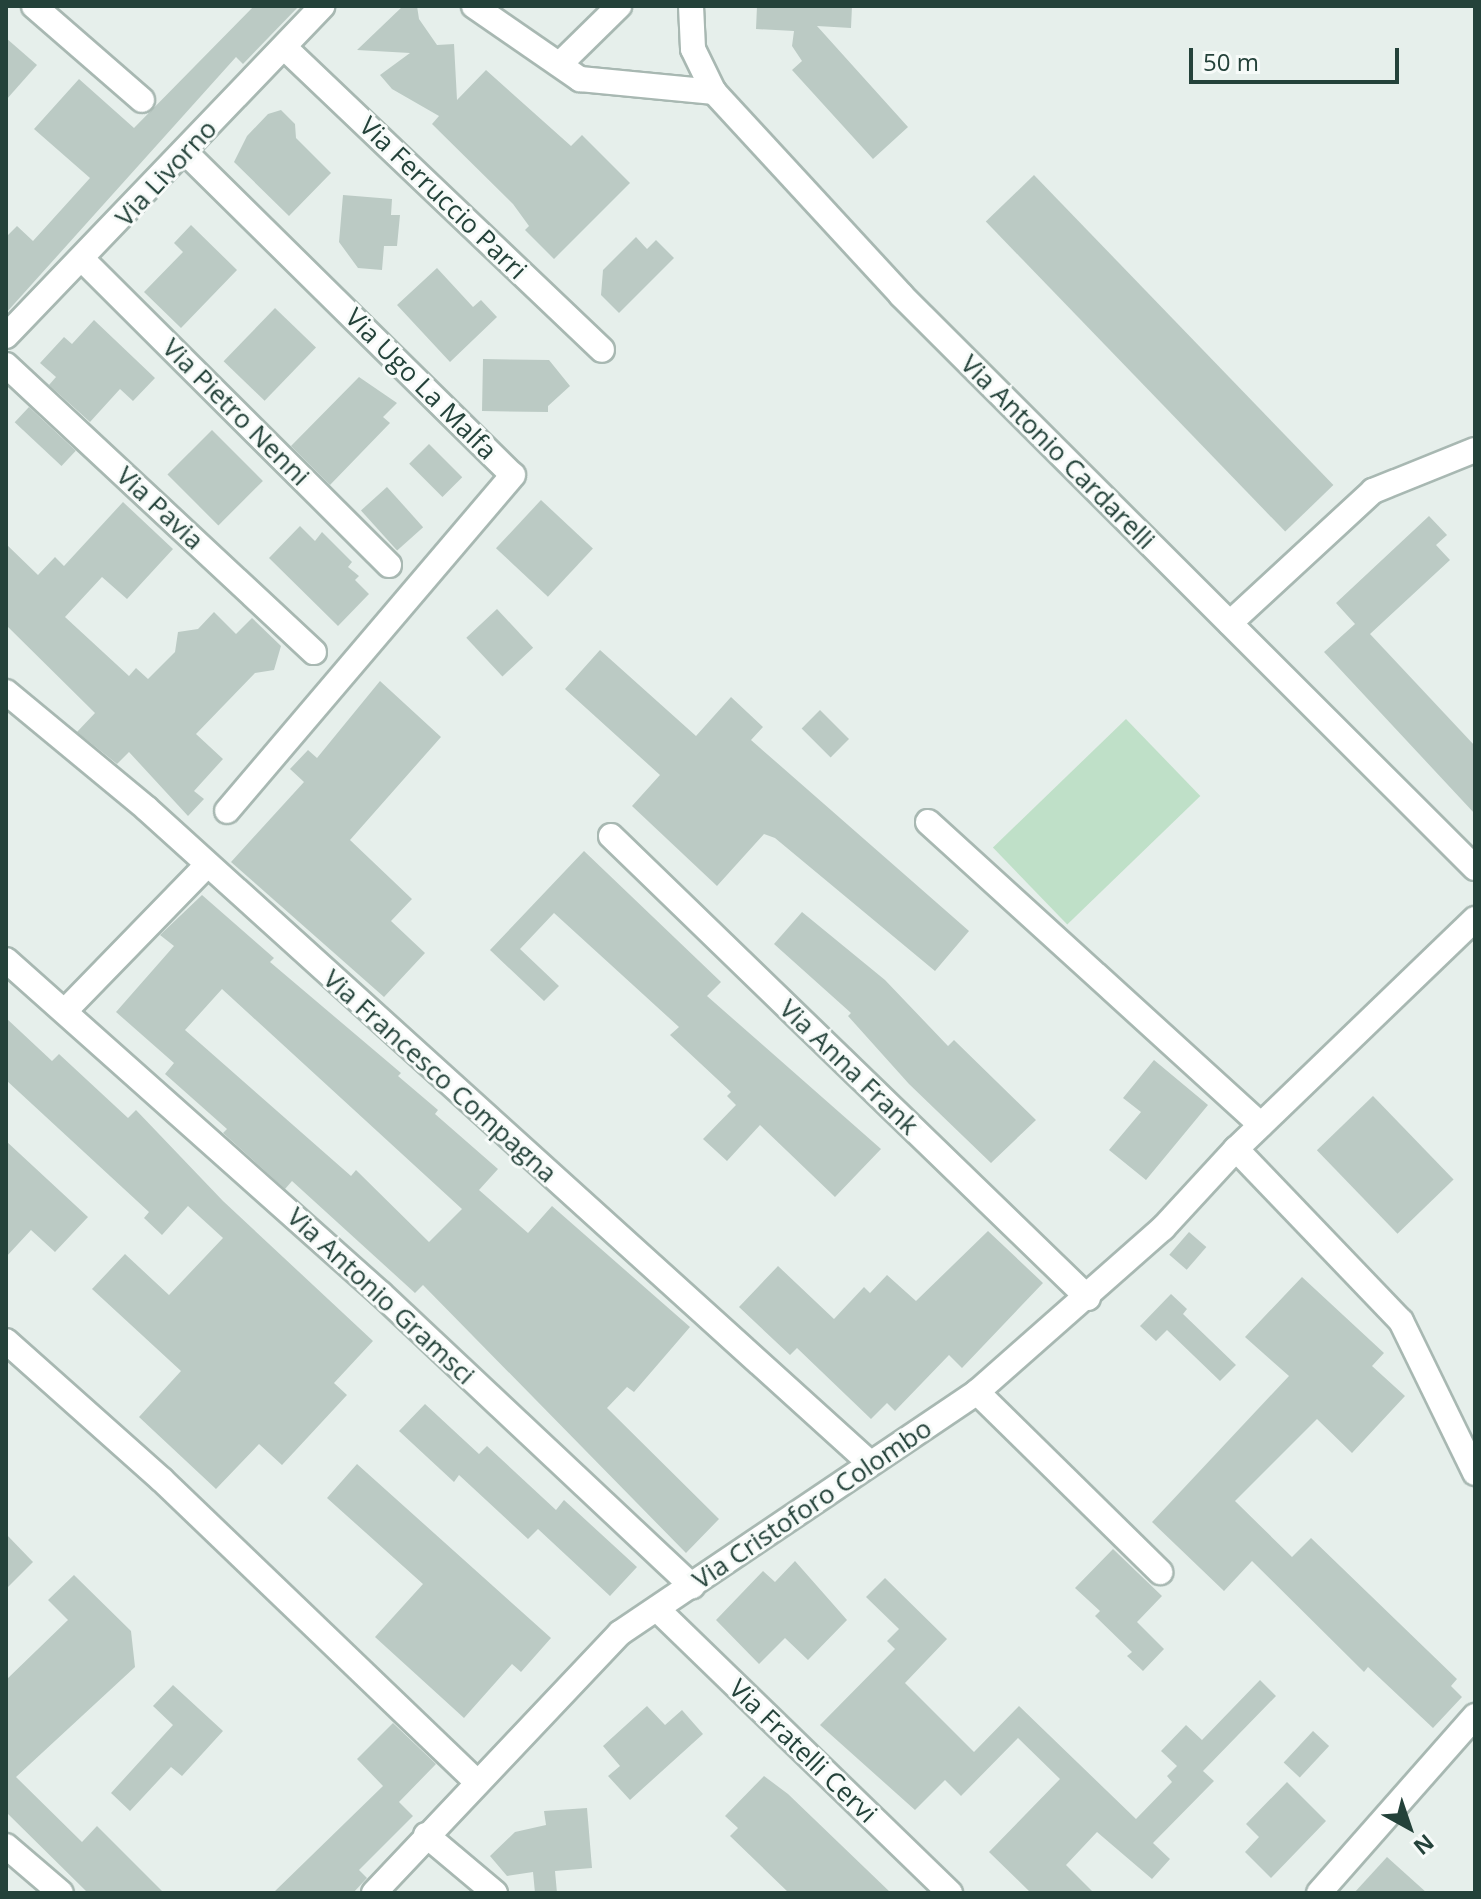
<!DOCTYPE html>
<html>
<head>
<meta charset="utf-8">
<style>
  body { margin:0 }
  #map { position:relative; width:1481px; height:1899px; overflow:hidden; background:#e6efeb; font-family:"Open Sans",sans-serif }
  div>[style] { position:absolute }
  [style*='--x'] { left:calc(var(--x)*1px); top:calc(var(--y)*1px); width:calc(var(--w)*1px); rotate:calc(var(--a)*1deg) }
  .green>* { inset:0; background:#bfe0c8; transform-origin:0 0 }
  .building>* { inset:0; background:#bbcac4; transform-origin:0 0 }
  .roads { filter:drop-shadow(2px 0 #a8b8b2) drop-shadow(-2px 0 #a8b8b2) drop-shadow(0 2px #a8b8b2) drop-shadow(0 -2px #a8b8b2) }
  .street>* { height:24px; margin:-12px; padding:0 12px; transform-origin:12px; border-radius:12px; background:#fff }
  span { translate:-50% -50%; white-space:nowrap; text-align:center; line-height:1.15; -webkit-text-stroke:6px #f7fbf9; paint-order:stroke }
  .street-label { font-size:26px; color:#24423a }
  .frame { position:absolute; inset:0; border:8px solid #24423a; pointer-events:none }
  .north { position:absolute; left:1369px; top:1787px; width:80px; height:80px; -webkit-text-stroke:6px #f7fbf9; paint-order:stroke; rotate:140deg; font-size:22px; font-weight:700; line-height:32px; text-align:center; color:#24423a }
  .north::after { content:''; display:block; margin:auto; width:28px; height:36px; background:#24423a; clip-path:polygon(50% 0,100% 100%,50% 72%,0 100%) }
  .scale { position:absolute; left:1189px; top:48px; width:210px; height:36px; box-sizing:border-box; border:4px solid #24423a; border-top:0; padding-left:10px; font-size:24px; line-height:28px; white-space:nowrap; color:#24423a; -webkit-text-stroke:6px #f7fbf9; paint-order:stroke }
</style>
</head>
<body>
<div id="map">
  <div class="green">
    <i style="left:1126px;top:719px;width:107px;height:185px;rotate:46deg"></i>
  </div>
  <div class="building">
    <i style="clip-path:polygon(254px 6px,299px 6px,243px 64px,236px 57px,6px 313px,6px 237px,17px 226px,33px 241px,90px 178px,34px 129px,79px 79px,134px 128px)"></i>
    <i style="clip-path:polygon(403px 6px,417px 6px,419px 19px,437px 45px,454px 44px,457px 100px,486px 70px,571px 146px,582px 135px,630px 183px,554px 259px,525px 230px,529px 226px,513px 204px,432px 124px,439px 116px,392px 89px,380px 75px,410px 53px,357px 50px)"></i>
    <i style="clip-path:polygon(757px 6px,852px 6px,851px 28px,817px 26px,908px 127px,873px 159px,792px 70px,802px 61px,792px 46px,794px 31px,756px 29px)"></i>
    <i style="clip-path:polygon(6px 38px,37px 65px,6px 100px)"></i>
    <i style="clip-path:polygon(281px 110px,295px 124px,296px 138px,331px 173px,289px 216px,234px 162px,247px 136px,268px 114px)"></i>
    <i style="left:1034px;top:175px;width:431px;height:67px;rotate:46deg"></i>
    <i style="clip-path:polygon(343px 195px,392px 199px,391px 215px,400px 215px,397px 246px,384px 246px,382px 270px,358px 268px,339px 242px)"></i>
    <i style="clip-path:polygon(191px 225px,237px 270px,181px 328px,144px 292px,183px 252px,174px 243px)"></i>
    <i style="clip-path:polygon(636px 237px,647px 249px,656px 240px,674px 258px,619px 313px,601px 295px,603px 270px)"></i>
    <i style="clip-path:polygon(437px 268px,473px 307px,481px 300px,497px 317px,450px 362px,397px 305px)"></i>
    <i style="left:275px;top:308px;width:57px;height:74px;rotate:44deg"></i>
    <i style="clip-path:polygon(94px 320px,155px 378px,133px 401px,120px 389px,90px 422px,49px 385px,56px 377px,40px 363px,64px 337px,72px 344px)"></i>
    <i style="clip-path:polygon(483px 359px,549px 360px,570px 386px,548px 406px,548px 412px,482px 411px)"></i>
    <i style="clip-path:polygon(359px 377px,397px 403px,383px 417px,390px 423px,330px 485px,291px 446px)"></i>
    <i style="left:29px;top:407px;width:64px;height:21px;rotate:43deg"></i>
    <i style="left:212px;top:430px;width:72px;height:63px;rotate:45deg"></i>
    <i style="left:429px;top:444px;width:47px;height:28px;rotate:45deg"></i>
    <i style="left:387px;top:487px;width:54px;height:35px;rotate:48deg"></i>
    <i style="left:541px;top:500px;width:71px;height:66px;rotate:43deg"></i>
    <i style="clip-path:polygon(123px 502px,173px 549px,127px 599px,102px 577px,65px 617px,129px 676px,136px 668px,148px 679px,175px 652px,178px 632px,198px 629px,214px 612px,236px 634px,252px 618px,281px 646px,274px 670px,255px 673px,196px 734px,223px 759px,194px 791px,204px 799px,188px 816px,129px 752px,117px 764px,77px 732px,95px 713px,6px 625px,6px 544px,38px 575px,55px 557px,64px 566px)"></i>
    <i style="clip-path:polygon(1429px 516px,1447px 535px,1436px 545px,1450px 560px,1370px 634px,1475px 746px,1475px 814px,1324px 652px,1355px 624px,1336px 603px)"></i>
    <i style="clip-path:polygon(300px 526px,315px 541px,322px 532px,352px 562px,348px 567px,359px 576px,355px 580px,369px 594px,338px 626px,269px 558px)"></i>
    <i style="left:497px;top:609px;width:53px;height:42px;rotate:47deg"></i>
    <i style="clip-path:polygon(600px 650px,696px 736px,731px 697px,763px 727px,751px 740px,969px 931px,935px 971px,775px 838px,764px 834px,717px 886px,632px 806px,660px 775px,565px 689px)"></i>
    <i style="clip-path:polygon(380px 681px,441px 737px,350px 840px,412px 899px,391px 921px,425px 953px,384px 997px,231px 862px,304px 782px,290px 769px,308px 750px,317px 758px)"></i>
    <i style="left:820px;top:710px;width:41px;height:26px;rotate:45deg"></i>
    <i style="clip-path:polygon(584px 851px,721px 982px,707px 996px,881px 1149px,835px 1197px,760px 1125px,727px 1161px,703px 1139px,736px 1105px,727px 1096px,731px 1092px,670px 1035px,679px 1027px,554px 913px,520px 949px,559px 986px,544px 1001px,490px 950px)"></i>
    <i style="clip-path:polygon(evenodd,202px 895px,274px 958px,270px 962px,401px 1073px,398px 1076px,438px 1110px,435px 1114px,498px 1169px,479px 1190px,528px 1233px,552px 1206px,690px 1327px,634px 1392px,627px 1387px,607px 1408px,719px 1519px,686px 1553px,423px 1285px,415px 1293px,292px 1181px,285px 1189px,223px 1133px,227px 1129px,165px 1074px,174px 1063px,116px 1012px,174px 946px,160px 935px,202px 895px,222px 989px,462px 1209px,429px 1242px,356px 1170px,351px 1176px,185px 1030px,222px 989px)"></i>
    <i style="clip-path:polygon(802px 912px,885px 980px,948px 1046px,954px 1040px,1036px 1120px,991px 1163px,909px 1084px,848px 1016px,851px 1013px,774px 944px)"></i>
    <i style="clip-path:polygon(6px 1018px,52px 1061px,59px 1054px,128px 1118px,136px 1110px,223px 1201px,373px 1341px,334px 1383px,347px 1395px,282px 1465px,259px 1444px,216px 1489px,139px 1417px,181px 1371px,92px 1289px,125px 1254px,169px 1295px,223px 1238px,188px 1206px,162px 1235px,144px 1218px,149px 1212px,6px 1080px)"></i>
    <i style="clip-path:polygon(1154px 1060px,1208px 1105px,1146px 1180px,1109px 1150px,1141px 1112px,1123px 1098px)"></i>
    <i style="left:1373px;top:1096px;width:116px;height:78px;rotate:46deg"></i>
    <i style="clip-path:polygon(6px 1141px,88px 1217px,55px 1252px,31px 1230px,6px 1257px)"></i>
    <i style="clip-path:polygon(988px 1231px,1043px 1283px,962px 1368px,949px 1355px,895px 1411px,887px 1403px,871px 1419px,797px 1348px,790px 1355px,739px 1307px,778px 1266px,834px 1319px,864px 1287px,870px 1293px,887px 1275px,916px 1301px)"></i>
    <i style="left:1189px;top:1232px;width:23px;height:30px;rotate:41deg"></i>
    <i style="clip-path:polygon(1302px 1277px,1384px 1353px,1372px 1366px,1405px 1396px,1352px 1453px,1317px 1419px,1235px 1501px,1292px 1557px,1311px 1538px,1457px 1679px,1451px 1686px,1462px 1697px,1433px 1728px,1368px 1667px,1364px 1672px,1252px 1561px,1224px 1591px,1152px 1522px,1289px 1376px,1245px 1337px)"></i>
    <i style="clip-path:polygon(1171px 1294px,1187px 1309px,1183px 1314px,1236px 1365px,1220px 1381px,1167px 1330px,1156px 1341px,1140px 1326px)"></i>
    <i style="clip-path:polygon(425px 1404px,479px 1454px,487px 1446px,556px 1510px,564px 1500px,637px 1567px,610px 1596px,538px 1529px,528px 1539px,459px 1475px,454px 1482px,399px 1431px)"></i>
    <i style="clip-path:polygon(357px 1464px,551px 1638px,521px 1672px,512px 1664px,464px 1718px,375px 1637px,423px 1584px,327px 1498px)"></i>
    <i style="clip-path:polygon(6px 1534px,33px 1562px,6px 1589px)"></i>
    <i style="clip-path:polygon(1113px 1549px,1162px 1596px,1137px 1622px,1164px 1649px,1143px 1671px,1127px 1656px,1132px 1652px,1095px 1616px,1100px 1611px,1075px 1588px)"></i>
    <i style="clip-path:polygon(795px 1561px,847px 1620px,808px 1660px,785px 1638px,759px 1664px,716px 1620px,763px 1571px,775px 1582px)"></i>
    <i style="clip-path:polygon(74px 1575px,131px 1631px,135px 1667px,16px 1777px,82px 1842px,97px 1826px,164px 1893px,88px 1893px,6px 1812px,6px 1680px,68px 1620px,48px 1600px)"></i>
    <i style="clip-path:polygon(885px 1578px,947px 1639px,905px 1683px,974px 1752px,1019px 1706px,1136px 1819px,1172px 1782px,1167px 1776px,1177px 1766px,1161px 1751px,1186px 1725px,1202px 1740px,1260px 1680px,1276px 1696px,1203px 1771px,1214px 1781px,1153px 1843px,1170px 1859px,1152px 1879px,1097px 1832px,1066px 1865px,1094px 1893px,1031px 1893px,989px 1852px,1060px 1779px,1018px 1738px,961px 1796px,945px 1780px,915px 1810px,820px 1725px,895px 1649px,887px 1641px,899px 1629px,866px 1597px)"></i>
    <i style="clip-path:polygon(173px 1685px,223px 1731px,182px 1776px,171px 1767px,130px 1811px,111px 1793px,173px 1725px,153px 1706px)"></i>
    <i style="clip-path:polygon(647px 1706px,665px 1725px,682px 1710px,703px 1734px,630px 1800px,608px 1776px,620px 1766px,603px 1746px)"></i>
    <i style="clip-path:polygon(393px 1723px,436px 1764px,399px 1802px,413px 1816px,359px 1870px,367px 1878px,353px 1893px,273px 1893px,383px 1786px,357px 1759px)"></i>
    <i style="left:1313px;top:1731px;width:22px;height:43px;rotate:43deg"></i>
    <i style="clip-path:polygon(764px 1776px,788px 1794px,891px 1893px,789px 1893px,730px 1836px,738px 1828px,725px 1816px)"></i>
    <i style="clip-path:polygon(1287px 1782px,1326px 1821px,1271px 1878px,1245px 1852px,1259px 1837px,1246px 1824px)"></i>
    <i style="clip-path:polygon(587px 1808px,592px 1868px,555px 1871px,557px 1893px,535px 1893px,533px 1872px,507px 1876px,490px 1856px,515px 1832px,546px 1825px,544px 1811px)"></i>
    <i style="clip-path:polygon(1387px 1857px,1427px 1893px,1354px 1893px)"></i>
  </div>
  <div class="roads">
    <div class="street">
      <i style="--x:34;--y:6;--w:143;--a:41"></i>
      <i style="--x:474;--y:6;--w:129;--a:34.6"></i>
      <i style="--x:580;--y:79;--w:135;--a:5.5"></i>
      <i style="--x:691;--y:6;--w:43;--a:87.3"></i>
      <i style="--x:693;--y:49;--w:48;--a:64"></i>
      <i style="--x:714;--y:92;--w:276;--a:47.3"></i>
      <i style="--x:901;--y:295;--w:811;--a:44.95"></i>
      <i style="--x:284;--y:47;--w:439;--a:43.6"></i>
      <i style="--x:560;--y:64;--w:83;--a:-44.5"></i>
      <i style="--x:185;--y:152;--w:460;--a:44.6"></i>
      <i style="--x:513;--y:475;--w:441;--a:130.4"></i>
      <i style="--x:83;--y:260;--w:432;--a:44.9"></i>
      <i style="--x:6;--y:336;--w:457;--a:-46.2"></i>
      <i style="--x:6;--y:365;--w:421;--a:43"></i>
      <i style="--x:1230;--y:623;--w:195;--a:-42.7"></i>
      <i style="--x:1373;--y:491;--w:110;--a:-21.9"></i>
      <i style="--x:6;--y:692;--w:182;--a:39.6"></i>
      <i style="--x:146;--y:808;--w:976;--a:42.14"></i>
      <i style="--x:928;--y:822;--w:450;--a:42.3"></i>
      <i style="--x:611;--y:836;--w:664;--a:44.08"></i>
      <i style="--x:6;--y:960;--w:502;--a:41.69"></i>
      <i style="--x:381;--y:1294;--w:427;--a:43.2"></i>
      <i style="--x:65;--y:1011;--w:204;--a:-45.8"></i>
      <i style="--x:1236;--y:1149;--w:238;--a:46.2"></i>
      <i style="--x:1401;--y:1321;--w:169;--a:64"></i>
      <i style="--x:6;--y:1341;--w:209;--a:41.7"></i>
      <i style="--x:162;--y:1480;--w:436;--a:43.8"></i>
      <i style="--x:977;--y:1392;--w:257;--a:44.5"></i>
      <i style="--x:657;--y:1609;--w:408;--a:44.1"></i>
      <i style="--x:426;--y:1835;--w:90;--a:40"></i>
      <i style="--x:6;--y:1846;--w:72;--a:40.5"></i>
      <i style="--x:374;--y:1893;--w:358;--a:-46.6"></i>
      <i style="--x:620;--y:1633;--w:431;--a:-34"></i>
      <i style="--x:977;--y:1392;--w:248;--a:-41.4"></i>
      <i style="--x:1163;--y:1228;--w:108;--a:-47.3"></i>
      <i style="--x:1236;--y:1149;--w:332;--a:-43.9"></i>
      <i style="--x:1319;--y:1893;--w:236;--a:-48.6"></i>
    </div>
  </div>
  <div class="street-label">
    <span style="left:166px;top:173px;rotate:-47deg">Via Livorno</span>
    <span style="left:443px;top:198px;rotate:44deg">Via Ferruccio Parri</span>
    <span style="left:421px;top:384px;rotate:45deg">Via Ugo La Malfa</span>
    <span style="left:236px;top:412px;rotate:45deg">Via Pietro Nenni</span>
    <span style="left:1058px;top:452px;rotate:45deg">Via Antonio Cardarelli</span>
    <span style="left:160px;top:508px;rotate:43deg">Via Pavia</span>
    <span style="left:849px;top:1067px;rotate:44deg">Via Anna Frank</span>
    <span style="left:440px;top:1076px;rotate:42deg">Via Francesco Compagna</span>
    <span style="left:381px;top:1296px;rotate:43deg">Via Antonio Gramsci</span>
    <span style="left:812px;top:1504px;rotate:-34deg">Via Cristoforo Colombo</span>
    <span style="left:803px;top:1751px;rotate:44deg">Via Fratelli Cervi</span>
  </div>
  <div class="frame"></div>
  <div class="north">N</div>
  <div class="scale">50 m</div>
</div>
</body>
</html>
